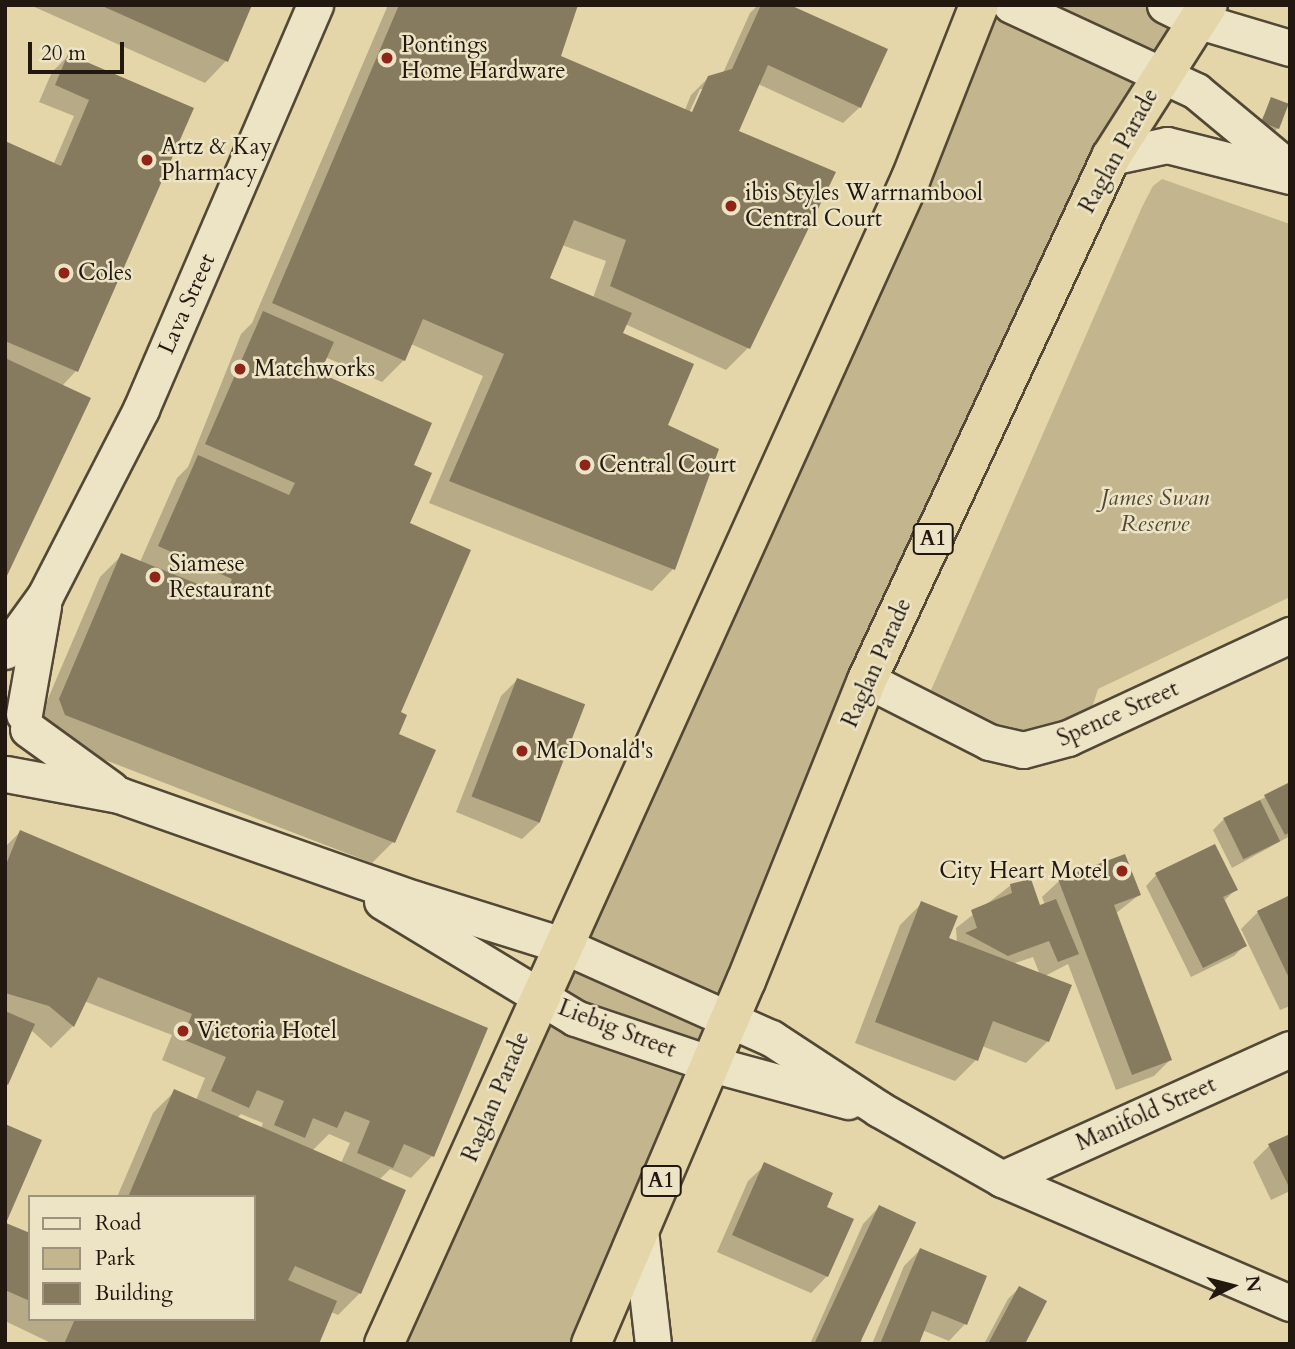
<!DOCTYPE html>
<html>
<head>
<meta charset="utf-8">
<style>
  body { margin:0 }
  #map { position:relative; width:1295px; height:1349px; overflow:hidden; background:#e4d6a8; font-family:Cardo,serif }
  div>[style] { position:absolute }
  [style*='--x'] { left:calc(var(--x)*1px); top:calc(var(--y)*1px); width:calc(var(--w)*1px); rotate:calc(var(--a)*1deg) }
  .green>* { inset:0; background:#c3b68e }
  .shadow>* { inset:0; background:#0003 }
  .building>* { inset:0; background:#877b5f; transform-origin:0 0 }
  .roads { filter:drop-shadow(2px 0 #524835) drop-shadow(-2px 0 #524835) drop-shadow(0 2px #524835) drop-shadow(0 -2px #524835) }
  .street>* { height:35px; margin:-17.5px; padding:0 17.5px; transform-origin:17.5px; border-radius:17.5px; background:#ede4c6 }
  .highway>* { height:38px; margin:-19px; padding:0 19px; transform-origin:19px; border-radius:19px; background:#e4d6a8 }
  .dots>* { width:19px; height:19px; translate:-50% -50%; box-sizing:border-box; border:4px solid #ede4c6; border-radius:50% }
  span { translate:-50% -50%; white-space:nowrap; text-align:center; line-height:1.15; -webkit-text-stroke:5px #ede4c6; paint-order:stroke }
  .shield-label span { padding:2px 5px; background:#ede4c6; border:2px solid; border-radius:5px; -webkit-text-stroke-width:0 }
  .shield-label { font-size:21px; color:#22180f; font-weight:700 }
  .poi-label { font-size:23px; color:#22180f }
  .left { translate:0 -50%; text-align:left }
  .right { translate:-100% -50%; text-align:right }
  .street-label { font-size:23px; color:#22180f }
  .park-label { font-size:23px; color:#524735; font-style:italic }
  .frame { position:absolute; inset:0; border:7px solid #22180f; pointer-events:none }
  .legend { position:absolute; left:28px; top:1195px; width:228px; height:126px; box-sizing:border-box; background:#ede4c6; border:2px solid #9c927d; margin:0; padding:9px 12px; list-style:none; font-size:21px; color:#22180f }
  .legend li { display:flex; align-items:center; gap:14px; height:35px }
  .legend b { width:35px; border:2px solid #9c927d }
  .north { position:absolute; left:1197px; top:1251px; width:70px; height:70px; -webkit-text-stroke:5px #ede4c6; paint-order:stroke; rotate:84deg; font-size:19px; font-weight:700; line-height:28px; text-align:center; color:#22180f }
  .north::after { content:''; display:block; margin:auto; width:24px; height:32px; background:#22180f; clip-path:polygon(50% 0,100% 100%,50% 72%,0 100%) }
  .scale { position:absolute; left:28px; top:42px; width:96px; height:32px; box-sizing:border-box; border:4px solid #22180f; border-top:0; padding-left:9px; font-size:21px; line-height:24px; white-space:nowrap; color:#22180f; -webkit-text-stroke:5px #ede4c6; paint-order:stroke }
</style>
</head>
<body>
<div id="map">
  <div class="green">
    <i style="clip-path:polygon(979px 5px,1208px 5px,1134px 118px,591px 1344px,384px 1344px)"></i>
    <i style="clip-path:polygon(1162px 179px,1290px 224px,1290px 597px,1098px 689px,1090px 714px,1048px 745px,925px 704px,1142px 207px,1153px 186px)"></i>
  </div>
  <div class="shadow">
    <i style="clip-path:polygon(30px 5px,250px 5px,226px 61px,205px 83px)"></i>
    <i style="clip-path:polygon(evenodd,388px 5px,576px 5px,559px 57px,685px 110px,691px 95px,708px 78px,723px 73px,750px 13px,758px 5px,786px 5px,860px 107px,843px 123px,758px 84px,737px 130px,748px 348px,726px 370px,625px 324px,621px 334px,666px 425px,716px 450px,673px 569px,652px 591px,429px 503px,483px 376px,411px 344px,404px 360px,382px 382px,325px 357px,318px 374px,407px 524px,393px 842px,372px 863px,43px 736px,38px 722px,100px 577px,122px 555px,140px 562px,177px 478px,188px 467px,241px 334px,252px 323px,388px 5px,700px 89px,704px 89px,692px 114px,689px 113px,700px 89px,388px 5px,562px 245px,606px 261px,593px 298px,547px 279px,562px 245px)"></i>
    <i style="clip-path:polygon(68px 56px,192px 109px,76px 371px,62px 386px,5px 576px,5px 142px,54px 163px,74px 116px,39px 102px,52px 72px)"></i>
    <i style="clip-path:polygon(1272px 99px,1278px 128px,1273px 133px,1258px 127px)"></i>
    <i style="clip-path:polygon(517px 680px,539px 823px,522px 839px,456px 812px,501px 696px)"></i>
    <i style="clip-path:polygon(1290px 784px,1290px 836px,1232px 868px,1213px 830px,1224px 819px)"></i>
    <i style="clip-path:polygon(evenodd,20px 832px,432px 1156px,411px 1178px,390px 1169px,379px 1180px,360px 1293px,338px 1315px,331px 1312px,317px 1344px,53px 1344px,5px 1321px,5px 1224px,30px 1235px,30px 1319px,254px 1319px,254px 1197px,117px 1197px,153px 1113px,175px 1091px,196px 1100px,205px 1078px,162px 1060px,172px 1035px,84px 1001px,73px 1026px,51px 1048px,31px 1030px,5px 1085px,5px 847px,20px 832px,241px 1114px,263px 1123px,261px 1129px,237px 1118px,241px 1114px,20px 832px,329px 1134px,350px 1143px,341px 1163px,312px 1151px,329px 1134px)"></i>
    <i style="clip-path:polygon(1156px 875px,1235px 890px,1225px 900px,1245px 945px,1234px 956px,1191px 977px,1146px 886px)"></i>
    <i style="clip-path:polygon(evenodd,1059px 881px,1139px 895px,1115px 914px,1170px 1060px,1154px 1076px,1116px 1090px,1068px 964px,1045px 976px,1048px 1041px,1026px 1063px,982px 1046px,976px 1060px,955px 1081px,855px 1043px,900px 925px,922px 903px,947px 939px,957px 943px,956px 928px,1011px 885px,1039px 907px,1045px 905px,1042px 897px,1059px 881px,1033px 957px,1040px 975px,1012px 964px,1033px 957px)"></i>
    <i style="clip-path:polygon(1290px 897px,1290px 1006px,1280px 1010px,1241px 929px,1258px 912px)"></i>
    <i style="clip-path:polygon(1290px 1136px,1290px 1191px,1271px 1200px,1253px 1162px,1269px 1146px)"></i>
    <i style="clip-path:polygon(765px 1165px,825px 1208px,827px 1276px,811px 1293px,717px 1252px,748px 1181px)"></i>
    <i style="clip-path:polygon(879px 1207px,861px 1344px,810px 1344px,863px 1224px)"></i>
    <i style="clip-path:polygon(920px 1250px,985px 1277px,965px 1324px,949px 1341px,922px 1330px,917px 1344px,872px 1344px,904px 1266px)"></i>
    <i style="clip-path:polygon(1019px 1288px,1023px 1344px,984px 1344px,1008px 1299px)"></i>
  </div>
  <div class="building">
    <i style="clip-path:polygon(100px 5px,252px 5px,228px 62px)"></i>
    <i style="clip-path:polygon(399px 5px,578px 5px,561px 56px,692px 112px,708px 76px,732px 69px,761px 5px,790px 5px,888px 49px,861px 108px,768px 65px,739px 131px,836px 172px,750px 349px,610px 286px,626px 240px,574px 220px,550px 278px,632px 313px,623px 333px,694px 364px,668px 425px,719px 449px,675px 570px,449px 481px,504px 354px,423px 319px,405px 361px,272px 303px)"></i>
    <i style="clip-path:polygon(68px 54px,194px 108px,78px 372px,5px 341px,5px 141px,61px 166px,89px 100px,55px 85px)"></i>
    <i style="left:1271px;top:97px;width:19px;height:27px;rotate:21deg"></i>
    <i style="clip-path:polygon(263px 311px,334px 342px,320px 373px,432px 423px,414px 465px,432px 473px,410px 523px,471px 550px,401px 712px,407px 715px,399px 734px,436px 750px,395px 843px,65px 715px,59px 699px,121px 553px,225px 595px,232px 579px,158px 546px,198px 455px,289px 495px,295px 483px,205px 444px)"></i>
    <i style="clip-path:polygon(5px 358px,91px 398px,5px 580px)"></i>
    <i style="left:517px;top:678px;width:73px;height:127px;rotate:21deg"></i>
    <i style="clip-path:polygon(1290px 782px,1290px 832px,1285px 835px,1264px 795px)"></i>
    <i style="left:1260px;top:800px;width:46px;height:41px;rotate:64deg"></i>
    <i style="clip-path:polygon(20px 830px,488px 1028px,434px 1157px,404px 1144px,393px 1168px,357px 1153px,370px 1121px,345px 1111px,337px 1128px,313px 1118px,305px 1138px,274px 1125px,284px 1101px,257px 1090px,249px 1108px,211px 1091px,226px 1057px,182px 1039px,192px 1014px,98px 977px,74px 1027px,49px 1006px,5px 993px,5px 867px)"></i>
    <i style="clip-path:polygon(1215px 844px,1238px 890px,1223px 897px,1247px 946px,1203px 968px,1155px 873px)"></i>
    <i style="clip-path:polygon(1125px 854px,1141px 895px,1114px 905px,1172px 1060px,1132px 1075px,1058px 879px)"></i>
    <i style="clip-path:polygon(1031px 879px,1040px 905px,1056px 899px,1079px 954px,1058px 962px,1049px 941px,1008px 956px,965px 933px,977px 928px,971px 910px,1012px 893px,1010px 884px)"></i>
    <i style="clip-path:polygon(1290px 895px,1290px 980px,1257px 911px)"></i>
    <i style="clip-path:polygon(921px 901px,958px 916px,949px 938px,1072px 985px,1049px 1042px,993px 1021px,978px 1061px,875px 1022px)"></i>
    <i style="clip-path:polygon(5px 1011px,35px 1024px,8px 1085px,5px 1083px)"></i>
    <i style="clip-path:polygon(174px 1089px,406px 1190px,361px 1294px,295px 1266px,288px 1280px,337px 1301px,319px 1344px,64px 1344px,75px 1319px,254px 1319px,254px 1197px,128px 1197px)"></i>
    <i style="clip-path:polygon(5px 1124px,42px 1140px,6px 1223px,30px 1233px,30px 1301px,5px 1290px)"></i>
    <i style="clip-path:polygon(1290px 1134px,1290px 1184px,1288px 1185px,1268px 1144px)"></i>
    <i style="clip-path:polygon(764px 1162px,833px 1193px,827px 1207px,854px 1219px,828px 1277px,732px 1235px)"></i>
    <i style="left:879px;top:1205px;width:41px;height:152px;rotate:25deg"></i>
    <i style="clip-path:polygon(920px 1248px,987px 1276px,967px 1325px,932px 1311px,919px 1344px,880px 1344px)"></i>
    <i style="clip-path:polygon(1019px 1286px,1047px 1301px,1025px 1344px,988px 1344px)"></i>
  </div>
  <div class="roads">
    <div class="street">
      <i style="--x:1011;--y:5;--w:204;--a:24.9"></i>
      <i style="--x:1196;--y:91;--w:122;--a:39.7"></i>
      <i style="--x:1165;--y:5;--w:34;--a:26"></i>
      <i style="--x:1196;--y:20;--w:98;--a:16.6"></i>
      <i style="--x:1111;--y:157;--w:57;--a:-12.1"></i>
      <i style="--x:1167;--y:145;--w:127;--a:14.1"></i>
      <i style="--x:5;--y:651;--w:68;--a:-54"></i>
      <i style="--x:45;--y:596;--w:210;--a:-62.8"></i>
      <i style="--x:141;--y:409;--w:440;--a:-66.7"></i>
      <i style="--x:867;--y:680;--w:137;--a:26.9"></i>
      <i style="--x:989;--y:742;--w:35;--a:13"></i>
      <i style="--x:1023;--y:750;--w:47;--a:-14.9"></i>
      <i style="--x:1068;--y:738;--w:245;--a:-24.9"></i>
      <i style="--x:24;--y:714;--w:110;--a:-80"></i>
      <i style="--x:28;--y:729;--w:102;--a:35.9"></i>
      <i style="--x:6;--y:774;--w:115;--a:10.5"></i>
      <i style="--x:119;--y:795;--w:314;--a:19.4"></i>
      <i style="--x:415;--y:899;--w:154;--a:17.4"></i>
      <i style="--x:562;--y:945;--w:229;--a:24"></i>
      <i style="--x:771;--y:1038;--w:129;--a:33.3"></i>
      <i style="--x:879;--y:1109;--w:142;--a:29.6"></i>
      <i style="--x:1002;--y:1179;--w:314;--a:23.3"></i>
      <i style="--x:382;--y:901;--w:226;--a:31.2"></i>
      <i style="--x:575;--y:1018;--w:144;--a:18.7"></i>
      <i style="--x:711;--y:1064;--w:142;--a:15.1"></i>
      <i style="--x:1002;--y:1179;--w:316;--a:-24.3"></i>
      <i style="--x:640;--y:1230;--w:115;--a:83.5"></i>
    </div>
    <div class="highway">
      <i style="--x:384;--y:1344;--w:1280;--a:-65.68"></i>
      <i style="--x:911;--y:178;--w:186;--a:-68.5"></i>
      <i style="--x:591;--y:1344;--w:395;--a:-66.9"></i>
      <i style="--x:746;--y:981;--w:324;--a:-68.1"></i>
      <i style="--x:867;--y:680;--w:577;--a:-64.99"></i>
      <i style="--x:1111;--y:157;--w:180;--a:-57.5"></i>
    </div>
  </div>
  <div class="dots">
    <i style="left:387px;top:58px;background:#8f2418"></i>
    <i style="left:147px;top:160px;background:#8f2418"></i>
    <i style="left:731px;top:206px;background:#8f2418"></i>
    <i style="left:64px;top:273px;background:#8f2418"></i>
    <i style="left:240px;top:369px;background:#8f2418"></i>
    <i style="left:585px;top:465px;background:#8f2418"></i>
    <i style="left:155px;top:577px;background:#8f2418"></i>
    <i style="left:522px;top:751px;background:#8f2418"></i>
    <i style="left:1122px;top:871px;background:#8f2418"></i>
    <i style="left:183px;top:1031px;background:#8f2418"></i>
  </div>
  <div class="shield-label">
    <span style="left:933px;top:539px">A1</span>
    <span style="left:661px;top:1181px">A1</span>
  </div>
  <div class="poi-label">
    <span class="left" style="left:401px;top:58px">Pontings<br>Home Hardware</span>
    <span class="left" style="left:161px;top:160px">Artz &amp; Kay<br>Pharmacy</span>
    <span class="left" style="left:745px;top:206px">ibis Styles Warrnambool<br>Central Court</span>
    <span class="left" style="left:78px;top:273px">Coles</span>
    <span class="left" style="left:254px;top:369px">Matchworks</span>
    <span class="left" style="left:599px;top:465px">Central Court</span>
    <span class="left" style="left:169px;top:577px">Siamese<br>Restaurant</span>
    <span class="left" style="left:536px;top:751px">McDonald's</span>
    <span class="right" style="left:1108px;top:871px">City Heart Motel</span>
    <span class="left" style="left:197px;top:1031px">Victoria Hotel</span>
  </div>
  <div class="street-label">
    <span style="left:1119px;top:151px;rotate:-61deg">Raglan Parade</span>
    <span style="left:187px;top:304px;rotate:-66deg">Lava Street</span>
    <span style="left:877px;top:663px;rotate:-66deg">Raglan Parade</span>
    <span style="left:1118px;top:714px;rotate:-24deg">Spence Street</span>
    <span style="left:617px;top:1029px;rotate:21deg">Liebig Street</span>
    <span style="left:496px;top:1097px;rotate:-67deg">Raglan Parade</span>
    <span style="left:1146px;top:1114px;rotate:-24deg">Manifold Street</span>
  </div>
  <div class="park-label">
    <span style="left:1155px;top:511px">James Swan<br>Reserve</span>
  </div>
  <div class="frame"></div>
  <ul class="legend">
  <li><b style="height:9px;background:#ede4c6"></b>Road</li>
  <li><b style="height:19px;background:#c3b68e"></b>Park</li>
  <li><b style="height:19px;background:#877b5f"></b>Building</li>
  </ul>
  <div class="north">N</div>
  <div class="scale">20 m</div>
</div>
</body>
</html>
